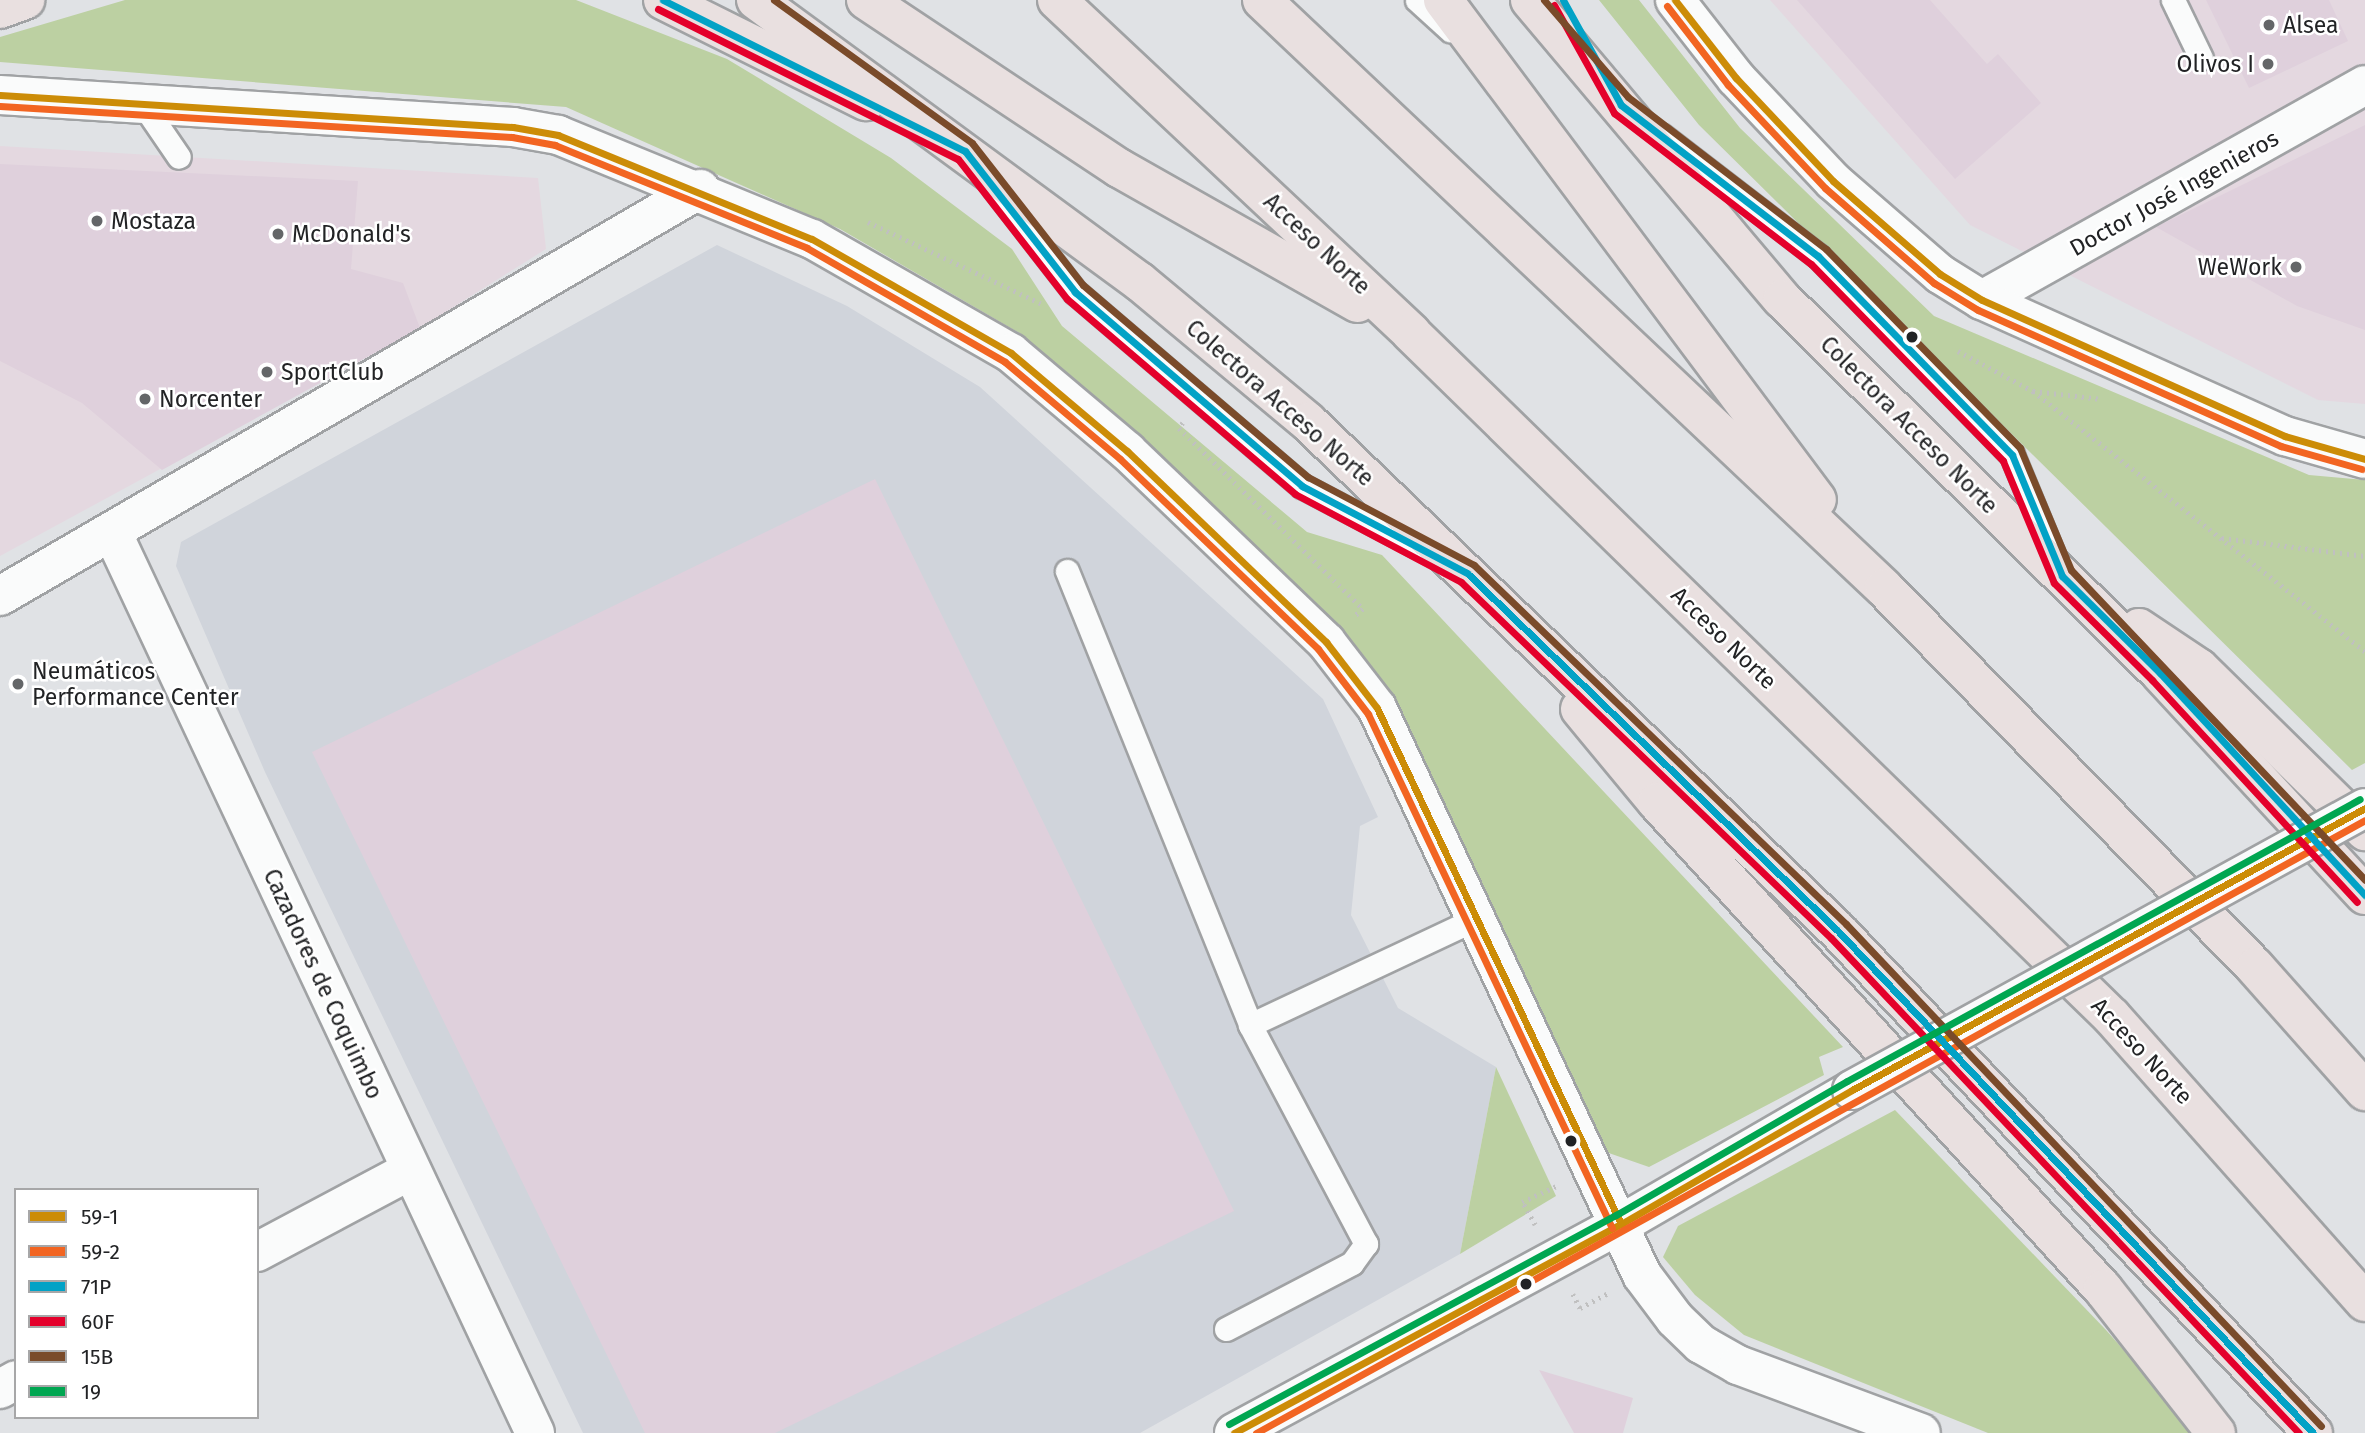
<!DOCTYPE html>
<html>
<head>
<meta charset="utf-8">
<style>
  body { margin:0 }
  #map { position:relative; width:2365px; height:1433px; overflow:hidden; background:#e0e2e5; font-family:"Fira Sans",sans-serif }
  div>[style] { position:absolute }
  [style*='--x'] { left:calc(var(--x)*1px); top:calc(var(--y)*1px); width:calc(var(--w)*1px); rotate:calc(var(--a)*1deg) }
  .commercial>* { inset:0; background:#e4d8e0 }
  .built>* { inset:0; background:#d0d4db }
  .green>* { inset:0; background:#bcd0a2 }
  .building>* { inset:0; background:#dfd0dc }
  .path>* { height:4.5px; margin-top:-2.25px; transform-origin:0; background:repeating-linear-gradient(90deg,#c0c0c0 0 2px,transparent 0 7px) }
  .roads { filter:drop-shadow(2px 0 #a0a2a4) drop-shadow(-2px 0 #a0a2a4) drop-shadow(0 2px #a0a2a4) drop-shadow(0 -2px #a0a2a4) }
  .service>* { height:23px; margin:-11.5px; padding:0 11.5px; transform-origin:11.5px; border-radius:11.5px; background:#fafbfb }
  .minor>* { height:38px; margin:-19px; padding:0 19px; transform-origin:19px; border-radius:19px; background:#fafbfb }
  .tertiary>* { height:38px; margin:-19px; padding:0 19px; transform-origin:19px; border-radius:19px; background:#fafbfb }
  .motorway>* { height:38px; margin:-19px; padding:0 19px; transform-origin:19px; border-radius:19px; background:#e9e0e0 }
  .bridges { filter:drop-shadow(2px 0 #a0a2a4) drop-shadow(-2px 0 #a0a2a4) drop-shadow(0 2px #a0a2a4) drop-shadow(0 -2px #a0a2a4) }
  .tertiary-bridge>* { height:38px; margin:-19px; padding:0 19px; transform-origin:19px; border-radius:19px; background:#fafbfb }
  .bus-1>* { height:7px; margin:-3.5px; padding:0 3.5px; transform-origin:3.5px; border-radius:3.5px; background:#cc8c07 }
  .bus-2>* { height:7px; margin:-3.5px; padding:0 3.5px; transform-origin:3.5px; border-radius:3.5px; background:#f26522 }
  .bus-3>* { height:7px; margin:-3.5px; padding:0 3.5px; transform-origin:3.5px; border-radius:3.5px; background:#02a2c6 }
  .bus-4>* { height:7px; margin:-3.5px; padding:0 3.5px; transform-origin:3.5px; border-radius:3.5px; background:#e4002b }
  .bus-5>* { height:7px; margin:-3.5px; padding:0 3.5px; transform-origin:3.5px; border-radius:3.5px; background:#7a4b2a }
  .bus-6>* { height:7px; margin:-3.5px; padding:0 3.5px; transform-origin:3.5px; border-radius:3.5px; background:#00a651 }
  .dots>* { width:19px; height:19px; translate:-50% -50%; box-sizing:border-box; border:4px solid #fff; border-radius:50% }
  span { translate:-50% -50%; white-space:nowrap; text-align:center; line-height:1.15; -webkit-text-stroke:5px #fff; paint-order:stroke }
  .poi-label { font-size:23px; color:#222325 }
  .left { translate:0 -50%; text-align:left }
  .right { translate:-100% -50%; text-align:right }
  .street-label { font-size:23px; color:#222325 }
  .legend { position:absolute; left:14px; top:1188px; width:245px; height:231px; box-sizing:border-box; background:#fff; border:2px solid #a7a7a8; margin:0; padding:9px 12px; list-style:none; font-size:21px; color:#222325 }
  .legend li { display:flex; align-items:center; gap:14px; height:35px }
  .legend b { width:35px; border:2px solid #a7a7a8 }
</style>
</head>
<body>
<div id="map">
  <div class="commercial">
    <i style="clip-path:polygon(1770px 0,2365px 0,2365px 404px,2318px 400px,1970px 225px)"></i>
    <i style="clip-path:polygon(0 146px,538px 178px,546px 249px,420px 328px,0 556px)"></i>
  </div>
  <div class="built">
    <i style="clip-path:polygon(717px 245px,847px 306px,980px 387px,1323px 699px,1378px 817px,1360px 826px,1351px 915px,1398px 1008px,1496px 1067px,1460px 1254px,1140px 1433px,583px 1433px,265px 772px,176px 566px,181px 542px)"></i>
  </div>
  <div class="green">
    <i style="clip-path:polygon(125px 0,576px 0,727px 59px,891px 158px,1012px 249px,1062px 326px,1307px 532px,1382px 555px,1843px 1047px,1819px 1057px,1824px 1075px,1649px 1167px,1603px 1151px,1386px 691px,1278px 566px,1021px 334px,840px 229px,566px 107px,0 62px,0 37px)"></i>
    <i style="clip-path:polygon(1599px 0,1639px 0,1740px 128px,1934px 316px,2309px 475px,2365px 480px,2365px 763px,2352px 770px,1699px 125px)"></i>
    <i style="clip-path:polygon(1496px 1067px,1556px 1196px,1460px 1254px)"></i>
    <i style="clip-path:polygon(1895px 1110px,2106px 1330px,2197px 1433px,1988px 1433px,1744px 1335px,1695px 1295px,1663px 1257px,1678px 1226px)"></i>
  </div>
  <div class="building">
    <i style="clip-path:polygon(1797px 0,1930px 0,1987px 64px,1998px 54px,2041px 103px,1955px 179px)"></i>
    <i style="clip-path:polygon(2206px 0,2329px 0,2348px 41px,2249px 88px)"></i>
    <i style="clip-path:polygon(2365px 125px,2365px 330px,2297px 306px,2156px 227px)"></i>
    <i style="clip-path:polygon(0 164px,358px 181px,351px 269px,403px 283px,420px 328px,162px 470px,82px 403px,0 361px)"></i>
    <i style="clip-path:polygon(875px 479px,1234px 1211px,775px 1433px,645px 1433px,312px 752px)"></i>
    <i style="clip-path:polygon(1539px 1370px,1633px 1398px,1623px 1433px,1574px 1433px)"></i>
  </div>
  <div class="path">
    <i style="--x:868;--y:222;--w:195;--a:25.2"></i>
    <i style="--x:1958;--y:351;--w:85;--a:28.1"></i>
    <i style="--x:2033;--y:391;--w:69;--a:6.6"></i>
    <i style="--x:2033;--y:391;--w:422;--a:38.1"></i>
    <i style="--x:1183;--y:423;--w:6;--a:129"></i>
    <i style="--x:1179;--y:428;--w:258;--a:44.5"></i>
    <i style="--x:1363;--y:609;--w:11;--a:139"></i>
    <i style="--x:2222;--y:538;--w:144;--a:7.2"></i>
    <i style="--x:1535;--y:1225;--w:26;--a:-119"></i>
    <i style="--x:1522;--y:1202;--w:38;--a:-25"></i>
    <i style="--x:1573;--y:1294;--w:16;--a:63"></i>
    <i style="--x:1580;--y:1308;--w:32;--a:-28"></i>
  </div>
  <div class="roads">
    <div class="service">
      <i style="--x:1417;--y:0;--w:45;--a:42.3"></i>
      <i style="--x:2173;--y:0;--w:64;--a:64.2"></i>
      <i style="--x:142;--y:103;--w:65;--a:55.6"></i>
      <i style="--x:1662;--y:136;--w:197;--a:37.6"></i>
      <i style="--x:1818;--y:256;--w:278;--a:45.7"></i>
      <i style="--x:2012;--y:455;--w:110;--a:67.6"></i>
      <i style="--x:995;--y:189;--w:130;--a:52.2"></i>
      <i style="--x:1075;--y:292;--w:299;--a:40.5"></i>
      <i style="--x:1302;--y:486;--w:142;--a:27.6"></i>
      <i style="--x:1067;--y:571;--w:489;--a:68"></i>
      <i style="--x:1250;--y:1025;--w:249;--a:-25.2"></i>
      <i style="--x:1226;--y:1329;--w:142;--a:-27.6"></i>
      <i style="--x:1352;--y:1263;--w:24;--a:-54"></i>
      <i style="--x:1366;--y:1244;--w:248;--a:-117.9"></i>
    </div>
    <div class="minor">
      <i style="--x:1982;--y:300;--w:439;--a:-29.3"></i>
      <i style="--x:113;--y:534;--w:993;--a:64.85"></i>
      <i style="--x:0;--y:596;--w:810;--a:-30.17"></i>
      <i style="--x:257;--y:1252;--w:174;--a:-28"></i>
      <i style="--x:0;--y:1389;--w:18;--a:-29"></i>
    </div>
    <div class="tertiary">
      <i style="--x:1675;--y:0;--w:99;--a:52"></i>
      <i style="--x:1736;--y:78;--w:141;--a:46.7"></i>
      <i style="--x:1833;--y:181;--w:142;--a:41"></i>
      <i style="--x:1940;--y:274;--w:49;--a:31.8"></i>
      <i style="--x:1982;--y:300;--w:332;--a:24.2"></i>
      <i style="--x:2285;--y:436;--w:83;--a:16"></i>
      <i style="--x:0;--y:95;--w:514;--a:3.57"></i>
      <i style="--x:513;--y:127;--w:46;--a:10.1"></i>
      <i style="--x:558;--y:135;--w:274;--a:22.3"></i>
      <i style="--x:812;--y:239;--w:229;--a:29.8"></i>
      <i style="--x:1011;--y:353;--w:152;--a:40.2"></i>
      <i style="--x:1127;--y:451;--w:276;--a:43.8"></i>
      <i style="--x:1326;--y:642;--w:83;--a:52.3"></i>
      <i style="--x:1377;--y:708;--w:626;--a:64.95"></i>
      <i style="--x:1642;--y:1275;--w:55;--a:53.1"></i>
      <i style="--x:1675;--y:1319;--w:36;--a:44"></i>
      <i style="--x:1701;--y:1344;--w:43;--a:29.6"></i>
      <i style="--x:1738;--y:1365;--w:195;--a:20.4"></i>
      <i style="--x:1234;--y:1433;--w:440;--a:-28.4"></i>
      <i style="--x:1621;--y:1224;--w:267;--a:-30.1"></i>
    </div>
    <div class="motorway">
      <i style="--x:663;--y:0;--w:227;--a:26.5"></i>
      <i style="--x:756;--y:0;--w:476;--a:36.3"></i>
      <i style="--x:1140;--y:282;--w:219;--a:39.8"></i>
      <i style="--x:1308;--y:422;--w:735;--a:43.84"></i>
      <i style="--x:1838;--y:931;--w:691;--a:46.58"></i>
      <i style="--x:866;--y:0;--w:304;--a:33.6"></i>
      <i style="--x:1119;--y:168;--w:274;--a:29.5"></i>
      <i style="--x:1057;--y:0;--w:486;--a:43.2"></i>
      <i style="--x:1411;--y:333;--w:979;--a:44.3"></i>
      <i style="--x:2112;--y:1017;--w:381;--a:48.4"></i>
      <i style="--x:1262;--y:0;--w:856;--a:43.39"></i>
      <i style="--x:1884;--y:588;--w:530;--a:45.61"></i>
      <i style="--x:2255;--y:967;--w:166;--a:48.4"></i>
      <i style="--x:1443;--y:0;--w:624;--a:53.2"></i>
      <i style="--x:1530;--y:0;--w:391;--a:49.9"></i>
      <i style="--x:1782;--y:299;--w:532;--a:44.7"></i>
      <i style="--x:2160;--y:673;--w:302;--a:47.3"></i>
      <i style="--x:0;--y:9;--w:27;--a:-20"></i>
      <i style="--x:2139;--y:628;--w:72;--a:33.7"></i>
      <i style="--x:2199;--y:668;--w:233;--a:44.5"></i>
      <i style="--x:1580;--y:709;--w:121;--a:50.4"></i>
      <i style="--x:1657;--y:802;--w:660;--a:47.52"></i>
      <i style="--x:2103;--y:1289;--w:183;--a:51.9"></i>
    </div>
  </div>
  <div class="bridges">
    <div class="tertiary-bridge">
      <i style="--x:1852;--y:1090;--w:585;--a:-28.8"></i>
    </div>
  </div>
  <div class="bus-1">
    <i style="--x:1675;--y:0;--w:99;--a:52"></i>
    <i style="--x:1736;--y:78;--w:141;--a:46.7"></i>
    <i style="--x:1833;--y:181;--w:142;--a:41"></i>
    <i style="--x:1940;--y:274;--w:49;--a:31.8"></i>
    <i style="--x:1982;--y:300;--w:332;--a:24.2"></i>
    <i style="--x:2285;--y:436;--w:83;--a:16"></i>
    <i style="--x:0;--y:95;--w:514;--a:3.57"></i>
    <i style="--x:513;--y:127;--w:46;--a:10.1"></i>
    <i style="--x:558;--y:135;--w:274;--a:22.3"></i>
    <i style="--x:812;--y:239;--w:229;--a:29.8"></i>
    <i style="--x:1011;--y:353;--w:152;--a:40.2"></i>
    <i style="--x:1127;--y:451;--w:276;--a:43.8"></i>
    <i style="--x:1326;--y:642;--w:83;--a:52.3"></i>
    <i style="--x:1377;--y:708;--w:571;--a:64.69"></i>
    <i style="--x:1234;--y:1433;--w:440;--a:-28.4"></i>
    <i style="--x:1621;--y:1224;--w:267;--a:-30.1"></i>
    <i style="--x:1852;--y:1090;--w:585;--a:-28.8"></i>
  </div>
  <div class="bus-2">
    <i style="--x:1667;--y:6;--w:100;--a:52.3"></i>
    <i style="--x:1728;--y:85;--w:141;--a:46.7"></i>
    <i style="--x:1825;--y:188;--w:145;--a:41.1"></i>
    <i style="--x:1934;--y:283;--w:52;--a:31.5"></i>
    <i style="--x:1978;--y:310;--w:332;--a:24.2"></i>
    <i style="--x:2281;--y:446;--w:84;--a:15.9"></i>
    <i style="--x:0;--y:106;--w:513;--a:3.46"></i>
    <i style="--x:512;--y:137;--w:44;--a:10.5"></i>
    <i style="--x:555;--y:145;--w:272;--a:22.2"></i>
    <i style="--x:807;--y:248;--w:228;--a:29.9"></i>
    <i style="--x:1005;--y:362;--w:150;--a:40.1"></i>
    <i style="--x:1120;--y:459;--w:274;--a:43.8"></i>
    <i style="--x:1318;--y:649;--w:82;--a:52.4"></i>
    <i style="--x:1368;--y:714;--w:569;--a:64.61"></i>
    <i style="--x:1256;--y:1433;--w:1267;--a:-28.93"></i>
  </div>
  <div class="bus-3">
    <i style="--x:663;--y:0;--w:338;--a:26.6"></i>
    <i style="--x:965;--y:151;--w:179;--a:52"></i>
    <i style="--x:1075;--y:292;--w:299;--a:40.5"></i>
    <i style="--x:1302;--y:486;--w:187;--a:27.8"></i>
    <i style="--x:1467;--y:573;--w:516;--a:43.98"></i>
    <i style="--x:1838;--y:931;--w:691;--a:46.58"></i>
    <i style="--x:1563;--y:0;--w:120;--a:61.1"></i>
    <i style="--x:1621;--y:105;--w:248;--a:37.5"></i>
    <i style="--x:1818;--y:256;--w:278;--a:45.7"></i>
    <i style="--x:2012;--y:455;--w:131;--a:67.5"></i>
    <i style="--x:2062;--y:576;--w:138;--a:44.7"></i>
    <i style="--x:2160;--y:673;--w:302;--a:47.3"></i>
  </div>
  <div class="bus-4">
    <i style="--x:1554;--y:5;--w:124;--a:60.9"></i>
    <i style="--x:1614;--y:113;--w:248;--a:37.5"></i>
    <i style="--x:1811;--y:264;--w:275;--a:45.7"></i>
    <i style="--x:2003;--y:461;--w:132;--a:67.3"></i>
    <i style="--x:2054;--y:583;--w:138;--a:44.7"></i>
    <i style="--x:2152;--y:680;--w:302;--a:47.3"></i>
    <i style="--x:658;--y:9;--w:335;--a:26.6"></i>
    <i style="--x:958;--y:159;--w:177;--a:52.1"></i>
    <i style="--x:1067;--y:299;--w:300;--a:40.5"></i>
    <i style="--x:1295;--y:494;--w:188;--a:27.9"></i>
    <i style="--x:1461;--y:582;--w:513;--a:43.9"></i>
    <i style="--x:1831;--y:938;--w:681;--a:46.61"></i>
  </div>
  <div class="bus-5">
    <i style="--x:774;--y:0;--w:244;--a:35.8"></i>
    <i style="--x:972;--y:143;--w:180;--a:52"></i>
    <i style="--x:1083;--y:285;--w:296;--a:40.5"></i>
    <i style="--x:1308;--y:477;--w:188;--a:27.9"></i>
    <i style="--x:1474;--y:565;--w:517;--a:43.98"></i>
    <i style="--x:1846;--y:924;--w:691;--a:46.58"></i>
    <i style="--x:1544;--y:0;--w:128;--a:49.1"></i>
    <i style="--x:1628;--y:97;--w:250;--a:37.5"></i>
    <i style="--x:1826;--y:249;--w:278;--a:45.7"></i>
    <i style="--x:2020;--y:448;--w:132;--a:67.3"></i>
    <i style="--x:2071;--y:570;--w:427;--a:46.5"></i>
  </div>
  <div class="bus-6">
    <i style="--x:1229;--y:1424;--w:440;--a:-28.4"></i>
    <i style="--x:1616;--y:1215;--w:267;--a:-30.1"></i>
    <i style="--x:1847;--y:1081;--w:585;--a:-28.8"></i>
  </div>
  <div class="dots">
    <i style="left:2269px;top:25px;background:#646668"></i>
    <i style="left:2268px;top:64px;background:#646668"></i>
    <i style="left:97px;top:221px;background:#646668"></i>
    <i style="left:278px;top:234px;background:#646668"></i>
    <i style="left:2296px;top:267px;background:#646668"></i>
    <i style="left:1912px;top:337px;background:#222325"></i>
    <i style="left:267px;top:372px;background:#646668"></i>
    <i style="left:145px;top:399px;background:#646668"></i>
    <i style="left:18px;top:684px;background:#646668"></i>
    <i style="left:1571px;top:1141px;background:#222325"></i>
    <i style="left:1526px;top:1284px;background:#222325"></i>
  </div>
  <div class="poi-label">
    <span class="left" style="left:2283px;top:25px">Alsea</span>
    <span class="right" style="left:2254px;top:64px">Olivos I</span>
    <span class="left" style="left:111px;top:221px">Mostaza</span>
    <span class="left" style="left:292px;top:234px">McDonald's</span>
    <span class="right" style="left:2282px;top:267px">WeWork</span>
    <span class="left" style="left:281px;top:372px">SportClub</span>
    <span class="left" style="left:159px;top:399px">Norcenter</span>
    <span class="left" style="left:32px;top:684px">Neumáticos<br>Performance Center</span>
  </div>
  <div class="street-label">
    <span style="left:2174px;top:193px;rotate:-29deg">Doctor José Ingenieros</span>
    <span style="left:1317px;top:244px;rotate:43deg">Acceso Norte</span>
    <span style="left:1280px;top:403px;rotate:41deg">Colectora Acceso Norte</span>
    <span style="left:1909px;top:425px;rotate:45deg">Colectora Acceso Norte</span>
    <span style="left:1724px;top:638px;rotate:44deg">Acceso Norte</span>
    <span style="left:323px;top:984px;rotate:65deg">Cazadores de Coquimbo</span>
    <span style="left:2142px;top:1051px;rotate:47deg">Acceso Norte</span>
  </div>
  <ul class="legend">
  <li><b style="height:9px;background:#cc8c07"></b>59-1</li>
  <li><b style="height:9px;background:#f26522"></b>59-2</li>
  <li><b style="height:9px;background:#02a2c6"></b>71P</li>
  <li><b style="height:9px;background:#e4002b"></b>60F</li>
  <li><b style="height:9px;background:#7a4b2a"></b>15B</li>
  <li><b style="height:9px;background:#00a651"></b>19</li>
  </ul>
</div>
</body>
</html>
